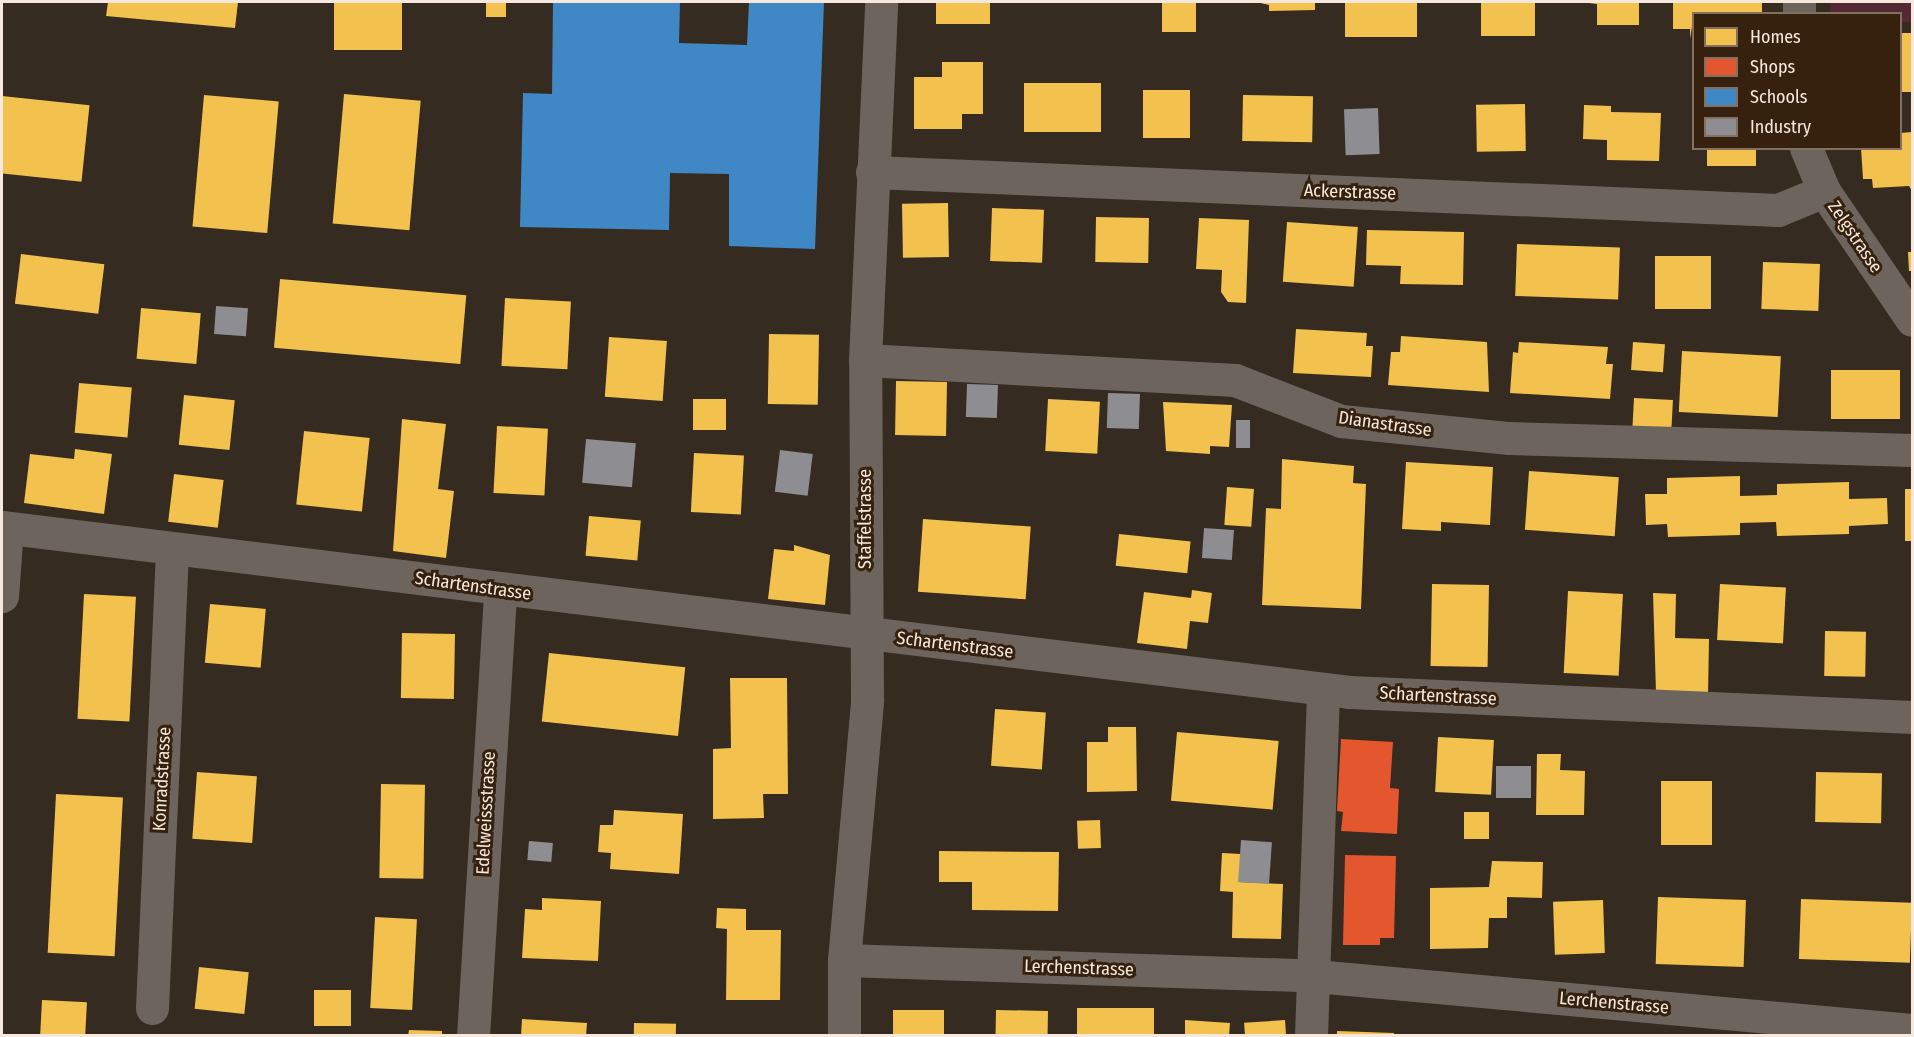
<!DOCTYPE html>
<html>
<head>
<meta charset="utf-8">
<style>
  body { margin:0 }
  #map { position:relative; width:1914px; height:1037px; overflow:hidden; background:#362b20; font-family:"Fira Sans Condensed",sans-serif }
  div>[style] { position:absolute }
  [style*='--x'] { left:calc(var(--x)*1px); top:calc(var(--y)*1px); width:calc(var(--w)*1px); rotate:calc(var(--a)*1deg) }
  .green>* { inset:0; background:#542834 }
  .homes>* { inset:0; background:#f2c14e; transform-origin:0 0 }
  .shops>* { inset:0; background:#e4572e }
  .schools>* { inset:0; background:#3f88c5 }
  .industry>* { inset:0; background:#8d8d92; transform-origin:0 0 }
  .street>* { height:33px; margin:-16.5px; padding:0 16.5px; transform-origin:16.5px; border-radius:16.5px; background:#6d655d }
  span { translate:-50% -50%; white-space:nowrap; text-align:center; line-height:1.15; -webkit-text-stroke:6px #35210e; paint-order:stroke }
  .street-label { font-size:18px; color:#f6e8dc }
  .frame { position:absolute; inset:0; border:3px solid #f6e8dc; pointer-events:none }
  .legend { position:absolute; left:1692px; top:12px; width:210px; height:138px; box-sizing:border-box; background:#35210e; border:2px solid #827160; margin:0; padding:8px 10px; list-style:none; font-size:18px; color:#f6e8dc }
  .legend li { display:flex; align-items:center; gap:12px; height:30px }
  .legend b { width:30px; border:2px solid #827160 }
</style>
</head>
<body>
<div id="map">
  <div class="green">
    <i style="clip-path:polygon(1830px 2px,1912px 2px,1912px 22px,1901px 22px,1900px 14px,1830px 13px)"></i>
  </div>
  <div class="homes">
    <i style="clip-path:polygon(108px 2px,238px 2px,235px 28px,106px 16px)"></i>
    <i style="left:334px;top:2px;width:68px;height:48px"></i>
    <i style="left:486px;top:2px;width:20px;height:15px"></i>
    <i style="left:936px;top:2px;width:54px;height:22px"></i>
    <i style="left:1162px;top:2px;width:34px;height:30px"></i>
    <i style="clip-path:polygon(1256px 2px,1315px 2px,1315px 10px,1269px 11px,1269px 5px)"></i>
    <i style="left:1345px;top:2px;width:72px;height:35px"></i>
    <i style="left:1481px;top:2px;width:54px;height:34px"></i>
    <i style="clip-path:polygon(1581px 2px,1639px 2px,1639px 25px,1597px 25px,1597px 4px)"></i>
    <i style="clip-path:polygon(1673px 2px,1762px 2px,1762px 14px,1694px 14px,1690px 39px,1690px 29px,1673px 29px)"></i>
    <i style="left:1912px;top:33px;width:59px;height:12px;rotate:90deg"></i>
    <i style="clip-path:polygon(942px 62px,983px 62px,983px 114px,962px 114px,962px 129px,914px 129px,914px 77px,942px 77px)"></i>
    <i style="left:1024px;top:83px;width:77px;height:49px"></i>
    <i style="left:1143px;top:90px;width:47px;height:48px"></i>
    <i style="left:344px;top:94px;width:77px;height:130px;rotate:5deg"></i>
    <i style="left:204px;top:95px;width:75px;height:132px;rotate:5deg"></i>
    <i style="left:1243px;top:95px;width:70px;height:46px;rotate:1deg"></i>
    <i style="left:2px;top:96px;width:88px;height:77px;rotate:6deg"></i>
    <i style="left:1525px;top:104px;width:47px;height:49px;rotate:89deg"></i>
    <i style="clip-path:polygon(1584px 105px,1611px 106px,1611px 112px,1661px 113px,1659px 161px,1607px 160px,1607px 140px,1583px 139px)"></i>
    <i style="clip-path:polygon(1912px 132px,1912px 191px,1909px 186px,1873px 188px,1872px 179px,1863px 179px,1861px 148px,1900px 148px,1900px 133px)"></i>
    <i style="left:1707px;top:148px;width:49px;height:18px"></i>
    <i style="left:948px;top:203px;width:54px;height:46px;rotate:89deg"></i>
    <i style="left:992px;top:208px;width:52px;height:53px;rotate:2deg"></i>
    <i style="left:1096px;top:217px;width:53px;height:45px;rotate:1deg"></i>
    <i style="clip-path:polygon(1199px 218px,1249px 220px,1246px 303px,1228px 302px,1221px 292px,1222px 270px,1196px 269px)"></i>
    <i style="left:1287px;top:222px;width:71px;height:60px;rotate:4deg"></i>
    <i style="clip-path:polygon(1367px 230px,1464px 232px,1463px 285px,1400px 284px,1401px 266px,1366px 265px)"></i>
    <i style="left:1517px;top:244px;width:103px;height:52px;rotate:2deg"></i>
    <i style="clip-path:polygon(1908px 252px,1912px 252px,1912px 271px,1909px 271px)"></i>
    <i style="left:21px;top:254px;width:84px;height:50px;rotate:7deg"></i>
    <i style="left:1655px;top:256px;width:56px;height:53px"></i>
    <i style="left:1763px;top:262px;width:57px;height:47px;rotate:2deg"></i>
    <i style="left:280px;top:279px;width:187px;height:69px;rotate:5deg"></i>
    <i style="left:505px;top:298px;width:66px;height:68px;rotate:3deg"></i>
    <i style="left:141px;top:308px;width:60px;height:51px;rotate:5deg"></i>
    <i style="clip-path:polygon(1296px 329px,1367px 333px,1366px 346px,1373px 346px,1371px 377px,1293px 373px)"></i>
    <i style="left:769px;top:334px;width:50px;height:70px;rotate:1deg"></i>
    <i style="clip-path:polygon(1401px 336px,1487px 342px,1489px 392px,1388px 385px,1391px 352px,1400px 352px)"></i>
    <i style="left:609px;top:337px;width:58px;height:60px;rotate:4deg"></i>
    <i style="clip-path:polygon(1519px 342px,1608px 347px,1606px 364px,1613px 364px,1610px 399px,1510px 393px,1513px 352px,1518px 353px)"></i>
    <i style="left:1633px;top:342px;width:32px;height:28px;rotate:4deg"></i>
    <i style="left:1682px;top:351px;width:99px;height:61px;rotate:3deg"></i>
    <i style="left:1900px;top:370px;width:49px;height:69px;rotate:90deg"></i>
    <i style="left:896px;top:381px;width:51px;height:54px;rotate:1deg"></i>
    <i style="left:79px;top:383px;width:53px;height:50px;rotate:5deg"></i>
    <i style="left:184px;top:395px;width:51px;height:50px;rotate:6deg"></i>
    <i style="left:1634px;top:398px;width:39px;height:31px;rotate:3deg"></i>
    <i style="left:693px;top:399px;width:33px;height:31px"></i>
    <i style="left:1048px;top:399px;width:52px;height:52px;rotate:3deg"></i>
    <i style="clip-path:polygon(1163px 402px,1232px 405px,1229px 447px,1210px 446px,1210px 454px,1166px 451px)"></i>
    <i style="clip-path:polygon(402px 419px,446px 424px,438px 489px,454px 491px,446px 558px,393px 551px)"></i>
    <i style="left:497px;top:426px;width:51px;height:67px;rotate:3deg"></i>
    <i style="left:304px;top:431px;width:66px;height:74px;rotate:6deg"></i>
    <i style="clip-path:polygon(75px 449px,112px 454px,104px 514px,24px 503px,30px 454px,74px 459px)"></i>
    <i style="left:694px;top:453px;width:50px;height:59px;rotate:3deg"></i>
    <i style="clip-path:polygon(1282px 459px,1354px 466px,1353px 483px,1366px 484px,1361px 609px,1262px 605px,1266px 508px,1281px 509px)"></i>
    <i style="clip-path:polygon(1406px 462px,1493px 467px,1490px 525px,1441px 522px,1441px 531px,1402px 529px)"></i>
    <i style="left:1529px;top:471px;width:90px;height:59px;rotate:4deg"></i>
    <i style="left:174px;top:474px;width:50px;height:48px;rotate:7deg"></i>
    <i style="clip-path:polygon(1740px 476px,1740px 496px,1777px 495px,1777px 484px,1849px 482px,1849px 499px,1887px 498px,1888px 524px,1849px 526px,1849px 534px,1777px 536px,1776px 522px,1740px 523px,1740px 535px,1668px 537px,1667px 524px,1646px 525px,1645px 494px,1667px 494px,1667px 478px)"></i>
    <i style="left:1227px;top:487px;width:27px;height:38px;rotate:4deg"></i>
    <i style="left:1905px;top:489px;width:7px;height:52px"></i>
    <i style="left:589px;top:516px;width:52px;height:40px;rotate:5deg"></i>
    <i style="left:923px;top:519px;width:108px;height:73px;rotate:4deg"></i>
    <i style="left:1119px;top:534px;width:72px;height:32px;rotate:6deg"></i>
    <i style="clip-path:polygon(794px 545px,830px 555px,825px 605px,768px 599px,774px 549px,794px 551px)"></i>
    <i style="left:1432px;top:584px;width:57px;height:82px;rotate:1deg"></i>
    <i style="left:1720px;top:584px;width:66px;height:56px;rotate:3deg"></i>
    <i style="clip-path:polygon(1192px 590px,1212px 593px,1208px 623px,1190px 621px,1187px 649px,1137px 643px,1144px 592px,1191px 598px)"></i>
    <i style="left:1568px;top:591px;width:55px;height:82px;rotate:3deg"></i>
    <i style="clip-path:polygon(1653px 593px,1676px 594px,1675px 638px,1709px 639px,1708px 695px,1656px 693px)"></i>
    <i style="left:84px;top:594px;width:52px;height:125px;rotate:3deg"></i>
    <i style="left:210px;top:604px;width:56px;height:59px;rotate:5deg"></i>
    <i style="left:1825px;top:631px;width:41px;height:45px;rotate:1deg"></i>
    <i style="left:402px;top:633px;width:53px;height:65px;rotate:1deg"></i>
    <i style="left:549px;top:653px;width:137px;height:69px;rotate:6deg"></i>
    <i style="clip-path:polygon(730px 678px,787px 678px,788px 794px,763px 794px,764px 818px,713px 819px,713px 749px,731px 748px)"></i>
    <i style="left:995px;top:709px;width:51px;height:57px;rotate:4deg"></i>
    <i style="clip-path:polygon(1108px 727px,1136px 727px,1137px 791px,1087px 792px,1087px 742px,1108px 742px)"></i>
    <i style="left:1177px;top:732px;width:102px;height:69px;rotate:5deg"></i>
    <i style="left:1438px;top:737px;width:56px;height:55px;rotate:3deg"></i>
    <i style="clip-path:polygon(1537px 754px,1561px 754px,1560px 770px,1585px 771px,1584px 815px,1536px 815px)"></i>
    <i style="left:197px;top:772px;width:60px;height:67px;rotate:4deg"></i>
    <i style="left:1816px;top:772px;width:66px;height:50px;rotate:1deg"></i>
    <i style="left:1661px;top:781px;width:51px;height:64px"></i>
    <i style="left:381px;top:784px;width:44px;height:94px;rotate:1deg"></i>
    <i style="left:56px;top:794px;width:67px;height:159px;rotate:3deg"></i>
    <i style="clip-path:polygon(614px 810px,683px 814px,679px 874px,610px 869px,611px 853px,598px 852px,600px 825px,613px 825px)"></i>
    <i style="left:1464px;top:812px;width:25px;height:27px"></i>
    <i style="left:1100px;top:820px;width:28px;height:23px;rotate:88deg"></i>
    <i style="clip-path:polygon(939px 851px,1059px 852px,1058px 911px,972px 910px,972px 882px,939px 882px)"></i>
    <i style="clip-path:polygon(1222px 853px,1241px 854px,1239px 882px,1283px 884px,1281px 939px,1232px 938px,1233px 892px,1220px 891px)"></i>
    <i style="clip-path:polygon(1492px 861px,1543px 862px,1542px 898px,1507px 897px,1507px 918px,1489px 918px,1488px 948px,1430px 949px,1430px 888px,1489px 887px)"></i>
    <i style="left:1658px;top:897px;width:88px;height:67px;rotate:2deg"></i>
    <i style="clip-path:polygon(542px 898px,601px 901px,598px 961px,522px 958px,525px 909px,542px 910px)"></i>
    <i style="left:1801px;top:899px;width:111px;height:60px;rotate:2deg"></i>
    <i style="left:1603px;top:900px;width:53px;height:50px;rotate:88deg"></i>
    <i style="clip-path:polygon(717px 908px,746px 909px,746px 930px,781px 930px,780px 1000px,726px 1000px,727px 929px,716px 928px)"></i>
    <i style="left:375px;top:917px;width:42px;height:91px;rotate:3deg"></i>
    <i style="left:199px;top:967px;width:50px;height:42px;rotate:6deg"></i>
    <i style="left:314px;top:990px;width:37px;height:36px"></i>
    <i style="left:42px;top:1000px;width:45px;height:36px;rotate:3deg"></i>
    <i style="left:1154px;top:1008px;width:28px;height:77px;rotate:90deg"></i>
    <i style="left:893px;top:1010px;width:51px;height:26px"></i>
    <i style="left:996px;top:1010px;width:52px;height:26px;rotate:1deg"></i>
    <i style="clip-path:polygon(522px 1019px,587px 1023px,586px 1036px,521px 1036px)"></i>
    <i style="clip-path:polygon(1185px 1020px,1230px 1023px,1229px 1036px,1185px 1036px)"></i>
    <i style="left:1285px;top:1020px;width:16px;height:41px;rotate:86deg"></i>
    <i style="left:634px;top:1023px;width:42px;height:13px;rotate:1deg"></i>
    <i style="clip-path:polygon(409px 1030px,442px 1031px,442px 1036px,408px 1036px)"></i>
    <i style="clip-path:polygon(1337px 1031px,1394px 1033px,1394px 1036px,1337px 1036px)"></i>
  </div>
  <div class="shops">
    <i style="clip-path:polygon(1341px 739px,1393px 742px,1390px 788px,1399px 789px,1397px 834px,1341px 831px,1343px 812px,1337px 811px)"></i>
    <i style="clip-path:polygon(1345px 855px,1396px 856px,1394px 938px,1380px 938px,1380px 945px,1343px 945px)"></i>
  </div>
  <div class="schools">
    <i style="clip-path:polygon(553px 2px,680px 2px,679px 43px,747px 45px,749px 2px,824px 2px,815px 249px,729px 246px,729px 174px,670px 173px,669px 230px,520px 227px,523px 93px,552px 94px)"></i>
  </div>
  <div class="industry">
    <i style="left:1378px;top:108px;width:46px;height:34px;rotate:88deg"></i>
    <i style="left:216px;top:306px;width:32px;height:28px;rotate:4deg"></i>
    <i style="left:967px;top:384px;width:31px;height:33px;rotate:2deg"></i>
    <i style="left:1108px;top:393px;width:32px;height:35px;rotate:2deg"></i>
    <i style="left:1236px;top:420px;width:14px;height:28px"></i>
    <i style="left:586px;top:439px;width:50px;height:44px;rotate:5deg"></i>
    <i style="left:780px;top:450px;width:33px;height:42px;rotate:7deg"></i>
    <i style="left:1204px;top:528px;width:30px;height:30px;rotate:4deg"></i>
    <i style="left:1496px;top:766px;width:35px;height:32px"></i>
    <i style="left:1241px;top:840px;width:31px;height:42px;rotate:4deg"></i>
    <i style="left:529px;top:841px;width:24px;height:19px;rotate:5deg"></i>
  </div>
  <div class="street">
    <i style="--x:1799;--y:14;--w:12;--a:-90"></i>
    <i style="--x:1806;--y:148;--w:47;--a:67.3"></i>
    <i style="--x:1824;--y:191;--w:156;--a:55.7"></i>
    <i style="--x:872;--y:172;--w:907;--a:2.4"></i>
    <i style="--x:1778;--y:210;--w:50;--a:-22.4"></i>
    <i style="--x:865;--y:360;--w:371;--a:3.1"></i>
    <i style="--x:1235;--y:380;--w:114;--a:21.1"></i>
    <i style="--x:1341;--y:421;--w:169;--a:5.8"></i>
    <i style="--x:1509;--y:438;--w:403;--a:1.7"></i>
    <i style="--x:2;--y:527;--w:1357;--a:6.98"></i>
    <i style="--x:1349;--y:692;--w:564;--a:2.54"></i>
    <i style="--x:2;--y:596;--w:68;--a:-85.8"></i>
    <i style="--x:844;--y:960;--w:471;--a:1.9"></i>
    <i style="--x:1315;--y:976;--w:599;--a:5.17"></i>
    <i style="--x:152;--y:1008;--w:459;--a:-87.5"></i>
    <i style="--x:473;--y:1036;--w:447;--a:-86.5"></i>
    <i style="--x:844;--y:1036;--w:76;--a:-90"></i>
    <i style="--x:844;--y:960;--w:261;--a:-84.9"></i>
    <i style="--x:867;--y:700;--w:340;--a:-90.3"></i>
    <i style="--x:865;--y:360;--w:358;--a:-87.4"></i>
    <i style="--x:1311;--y:1036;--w:347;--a:-88"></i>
  </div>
  <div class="street-label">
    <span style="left:1350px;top:192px;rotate:2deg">Ackerstrasse</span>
    <span style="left:1855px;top:237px;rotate:56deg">Zelgstrasse</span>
    <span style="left:1385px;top:424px;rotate:8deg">Dianastrasse</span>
    <span style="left:865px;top:519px;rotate:-90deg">Staffelstrasse</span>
    <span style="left:473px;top:586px;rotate:8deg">Schartenstrasse</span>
    <span style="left:955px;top:645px;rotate:7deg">Schartenstrasse</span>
    <span style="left:1438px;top:696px;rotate:3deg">Schartenstrasse</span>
    <span style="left:162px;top:779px;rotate:-87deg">Konradstrasse</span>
    <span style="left:486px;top:813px;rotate:-87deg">Edelweissstrasse</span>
    <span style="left:1079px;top:968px;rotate:2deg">Lerchenstrasse</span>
    <span style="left:1614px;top:1003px;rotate:5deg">Lerchenstrasse</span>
  </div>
  <div class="frame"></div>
  <ul class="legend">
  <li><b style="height:16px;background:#f2c14e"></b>Homes</li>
  <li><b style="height:16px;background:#e4572e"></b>Shops</li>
  <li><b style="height:16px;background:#3f88c5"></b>Schools</li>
  <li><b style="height:16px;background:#8d8d92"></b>Industry</li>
  </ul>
</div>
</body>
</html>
